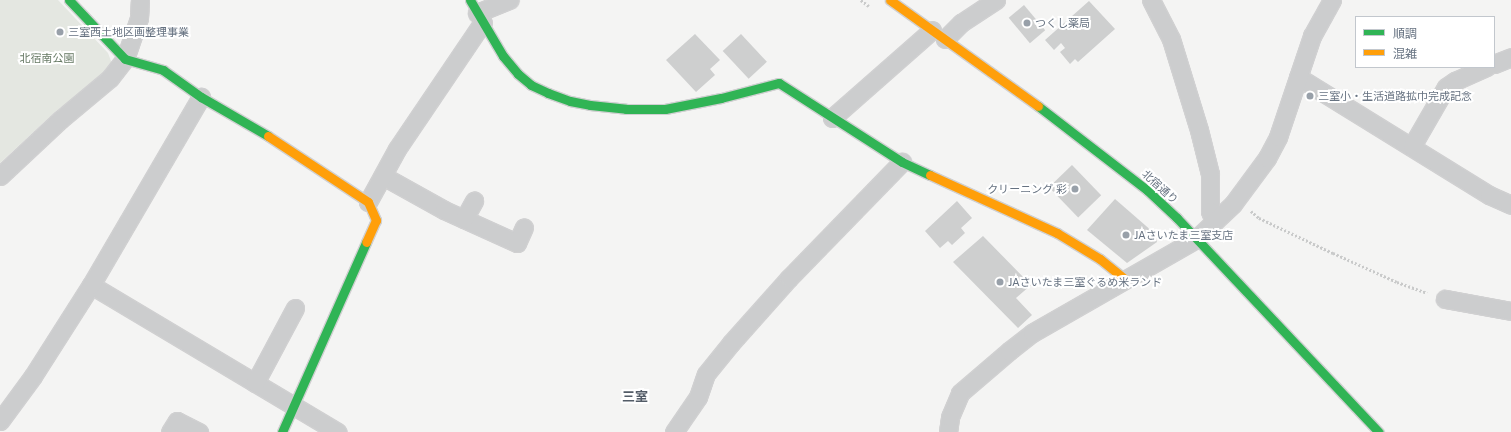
<!DOCTYPE html>
<html>
<head>
<meta charset="utf-8">
<style>
  body { margin:0 }
  #map { position:relative; width:1511px; height:432px; overflow:hidden; background:#f4f4f3; font-family:"Public Sans","Noto Sans JP",sans-serif }
  div>[style] { position:absolute }
  [style*='--x'] { left:calc(var(--x)*1px); top:calc(var(--y)*1px); width:calc(var(--w)*1px); rotate:calc(var(--a)*1deg) }
  .green>* { inset:0; background:#e4e7e1 }
  .building>* { inset:0; background:#cecfcf; transform-origin:0 0 }
  .path>* { height:2.5px; margin-top:-1.25px; transform-origin:0; background:repeating-linear-gradient(90deg,#c9caca 0 2px,transparent 0 4px) }
  .roads { filter:drop-shadow(1px 0 #d0d0d1) drop-shadow(-1px 0 #d0d0d1) drop-shadow(0 1px #d0d0d1) drop-shadow(0 -1px #d0d0d1) }
  .street>* { height:17px; margin:-8.5px; padding:0 8.5px; transform-origin:8.5px; border-radius:8.5px; background:#cccdce }
  .fast>* { height:9px; margin:-4.5px; padding:0 4.5px; transform-origin:4.5px; border-radius:4.5px; background:#30b455 }
  .slow>* { height:9px; margin:-4.5px; padding:0 4.5px; transform-origin:4.5px; border-radius:4.5px; background:#ff9f0a }
  .dots>* { width:11px; height:11px; translate:-50% -50%; box-sizing:border-box; border:2px solid #fff; border-radius:50% }
  span { translate:-50% -50%; white-space:nowrap; text-align:center; line-height:1.15; -webkit-text-stroke:4px #fff; paint-order:stroke }
  .poi-label { font-size:11px; color:#667281 }
  .left { translate:0 -50%; text-align:left }
  .right { translate:-100% -50%; text-align:right }
  .park-label { font-size:11px; color:#667964 }
  .street-label { font-size:11px; color:#667281 }
  .quarter-label { font-size:13px; color:#535c67; font-weight:700 }
  .legend { position:absolute; left:1355px; top:16px; width:140px; height:52px; box-sizing:border-box; background:#fff; border:1px solid #c2c7cd; margin:0; padding:5px 7px; list-style:none; font-size:12px; color:#667281 }
  .legend li { display:flex; align-items:center; gap:8px; height:20px }
  .legend b { width:20px; border:1px solid #c2c7cd }
</style>
</head>
<body>
<div id="map">
  <div class="green">
    <i style="clip-path:polygon(0 0,58px 0,108px 53px,114px 69px,56px 111px,0 163px)"></i>
  </div>
  <div class="building">
    <i style="clip-path:polygon(1089px 1px,1115px 29px,1078px 62px,1075px 59px,1070px 64px,1060px 52px,1065px 48px,1061px 43px,1054px 50px,1045px 40px)"></i>
    <i style="left:1024px;top:5px;width:33px;height:20px;rotate:50deg"></i>
    <i style="clip-path:polygon(695px 34px,720px 60px,710px 69px,715px 75px,696px 92px,666px 60px)"></i>
    <i style="left:741px;top:34px;width:38px;height:25px;rotate:47deg"></i>
    <i style="left:1072px;top:165px;width:42px;height:32px;rotate:46deg"></i>
    <i style="clip-path:polygon(1115px 199px,1153px 232px,1157px 242px,1127px 263px,1087px 230px)"></i>
    <i style="clip-path:polygon(957px 201px,972px 218px,961px 228px,965px 233px,952px 245px,948px 241px,940px 248px,925px 231px)"></i>
    <i style="clip-path:polygon(983px 236px,1031px 285px,1016px 298px,1032px 315px,1018px 328px,953px 262px)"></i>
  </div>
  <div class="path">
    <i style="--x:861;--y:0;--w:10;--a:37"></i>
    <i style="--x:1251;--y:211;--w:11;--a:41"></i>
    <i style="--x:1259;--y:218;--w:82;--a:25.3"></i>
    <i style="--x:1333;--y:253;--w:70;--a:24.4"></i>
    <i style="--x:1397;--y:282;--w:32;--a:20"></i>
  </div>
  <div class="roads">
    <div class="street">
      <i style="--x:1151;--y:0;--w:44;--a:62.9"></i>
      <i style="--x:1171;--y:39;--w:95;--a:72.9"></i>
      <i style="--x:1199;--y:130;--w:45;--a:76"></i>
      <i style="--x:1210;--y:174;--w:37;--a:90"></i>
      <i style="--x:1210;--y:211;--w:12;--a:70"></i>
      <i style="--x:477;--y:13;--w:35;--a:-22"></i>
      <i style="--x:945;--y:39;--w:23;--a:-45"></i>
      <i style="--x:961;--y:23;--w:42;--a:-33.3"></i>
      <i style="--x:1494;--y:64;--w:18;--a:-22"></i>
      <i style="--x:1298;--y:77;--w:225;--a:31.7"></i>
      <i style="--x:1489;--y:195;--w:24;--a:24"></i>
      <i style="--x:832;--y:118;--w:133;--a:-41.3"></i>
      <i style="--x:1412;--y:146;--w:68;--a:-60"></i>
      <i style="--x:1446;--y:87;--w:11;--a:-34"></i>
      <i style="--x:1455;--y:81;--w:35;--a:-24"></i>
      <i style="--x:0;--y:176;--w:83;--a:-43.1"></i>
      <i style="--x:61;--y:119;--w:64;--a:-39.9"></i>
      <i style="--x:110;--y:78;--w:24;--a:-52"></i>
      <i style="--x:125;--y:59;--w:43;--a:-71.1"></i>
      <i style="--x:139;--y:18;--w:18;--a:-87"></i>
      <i style="--x:383;--y:176;--w:70;--a:29.1"></i>
      <i style="--x:444;--y:210;--w:80;--a:24.3"></i>
      <i style="--x:517;--y:243;--w:17;--a:-66"></i>
      <i style="--x:368;--y:202;--w:60;--a:-61.3"></i>
      <i style="--x:397;--y:149;--w:153;--a:-55.9"></i>
      <i style="--x:464;--y:219;--w:21;--a:-61"></i>
      <i style="--x:91;--y:285;--w:287;--a:30.8"></i>
      <i style="--x:1445;--y:299;--w:67;--a:10.3"></i>
      <i style="--x:255;--y:383;--w:85;--a:-61.9"></i>
      <i style="--x:0;--y:421;--w:56;--a:-53.7"></i>
      <i style="--x:33;--y:376;--w:108;--a:-57.5"></i>
      <i style="--x:91;--y:285;--w:218;--a:-59.7"></i>
      <i style="--x:170;--y:432;--w:13;--a:-58"></i>
      <i style="--x:177;--y:421;--w:25;--a:27"></i>
      <i style="--x:674;--y:432;--w:42;--a:-55.6"></i>
      <i style="--x:698;--y:397;--w:24;--a:-71"></i>
      <i style="--x:706;--y:374;--w:40;--a:-51"></i>
      <i style="--x:731;--y:343;--w:87;--a:-48.3"></i>
      <i style="--x:789;--y:278;--w:162;--a:-45.8"></i>
      <i style="--x:948;--y:432;--w:15;--a:-82"></i>
      <i style="--x:950;--y:417;--w:26;--a:-67"></i>
      <i style="--x:960;--y:393;--w:65;--a:-40.6"></i>
      <i style="--x:1009;--y:351;--w:29;--a:-38"></i>
      <i style="--x:1032;--y:333;--w:189;--a:-29.8"></i>
      <i style="--x:1196;--y:239;--w:51;--a:-43.4"></i>
      <i style="--x:1233;--y:204;--w:57;--a:-53.5"></i>
      <i style="--x:1267;--y:158;--w:24;--a:-62"></i>
      <i style="--x:1278;--y:137;--w:107;--a:-71.4"></i>
      <i style="--x:1312;--y:36;--w:41;--a:-60.9"></i>
    </div>
    <div class="fast">
      <i style="--x:69;--y:0;--w:81;--a:46.5"></i>
      <i style="--x:125;--y:59;--w:40;--a:16"></i>
      <i style="--x:163;--y:70;--w:47;--a:35.4"></i>
      <i style="--x:201;--y:97;--w:78;--a:30.2"></i>
      <i style="--x:470;--y:0;--w:65;--a:59.5"></i>
      <i style="--x:503;--y:56;--w:23;--a:50"></i>
      <i style="--x:518;--y:74;--w:17;--a:40"></i>
      <i style="--x:531;--y:85;--w:19;--a:25"></i>
      <i style="--x:548;--y:93;--w:23;--a:20"></i>
      <i style="--x:570;--y:101;--w:20;--a:11"></i>
      <i style="--x:590;--y:105;--w:36;--a:6"></i>
      <i style="--x:626;--y:109;--w:39;--a:0"></i>
      <i style="--x:665;--y:109;--w:57;--a:-11.1"></i>
      <i style="--x:721;--y:98;--w:60;--a:-14.5"></i>
      <i style="--x:779;--y:83;--w:146;--a:32.7"></i>
      <i style="--x:902;--y:162;--w:31;--a:25"></i>
      <i style="--x:1038;--y:106;--w:138;--a:37.6"></i>
      <i style="--x:1147;--y:190;--w:41;--a:43"></i>
      <i style="--x:1177;--y:218;--w:294;--a:46.7"></i>
      <i style="--x:282;--y:432;--w:208;--a:-66.1"></i>
    </div>
    <div class="slow">
      <i style="--x:890;--y:0;--w:182;--a:35.6"></i>
      <i style="--x:268;--y:136;--w:120;--a:33.4"></i>
      <i style="--x:368;--y:202;--w:20;--a:66"></i>
      <i style="--x:376;--y:220;--w:24;--a:114"></i>
      <i style="--x:930;--y:175;--w:140;--a:24.5"></i>
      <i style="--x:1057;--y:233;--w:50;--a:31.2"></i>
      <i style="--x:1100;--y:259;--w:33;--a:39"></i>
    </div>
  </div>
  <div class="dots">
    <i style="left:1027px;top:23px;background:#98a0a9"></i>
    <i style="left:60px;top:32px;background:#98a0a9"></i>
    <i style="left:1310px;top:96px;background:#98a0a9"></i>
    <i style="left:1075px;top:189px;background:#98a0a9"></i>
    <i style="left:1126px;top:235px;background:#98a0a9"></i>
    <i style="left:1000px;top:282px;background:#98a0a9"></i>
  </div>
  <div class="poi-label">
    <span class="left" style="left:1035px;top:23px">つくし薬局</span>
    <span class="left" style="left:68px;top:32px">三室西土地区画整理事業</span>
    <span class="left" style="left:1318px;top:96px">三室小・生活道路拡巾完成記念</span>
    <span class="right" style="left:1067px;top:189px">クリーニング 彩</span>
    <span class="left" style="left:1134px;top:235px">JAさいたま三室支店</span>
    <span class="left" style="left:1008px;top:282px">JAさいたま三室ぐるめ米ランド</span>
  </div>
  <div class="park-label">
    <span style="left:47px;top:58px">北宿南公園</span>
  </div>
  <div class="street-label">
    <span style="left:1160px;top:187px;rotate:42deg">北宿通り</span>
  </div>
  <div class="quarter-label">
    <span style="left:635px;top:397px">三室</span>
  </div>
  <ul class="legend">
  <li><b style="height:5px;background:#30b455"></b>順調</li>
  <li><b style="height:5px;background:#ff9f0a"></b>混雑</li>
  </ul>
</div>
</body>
</html>
